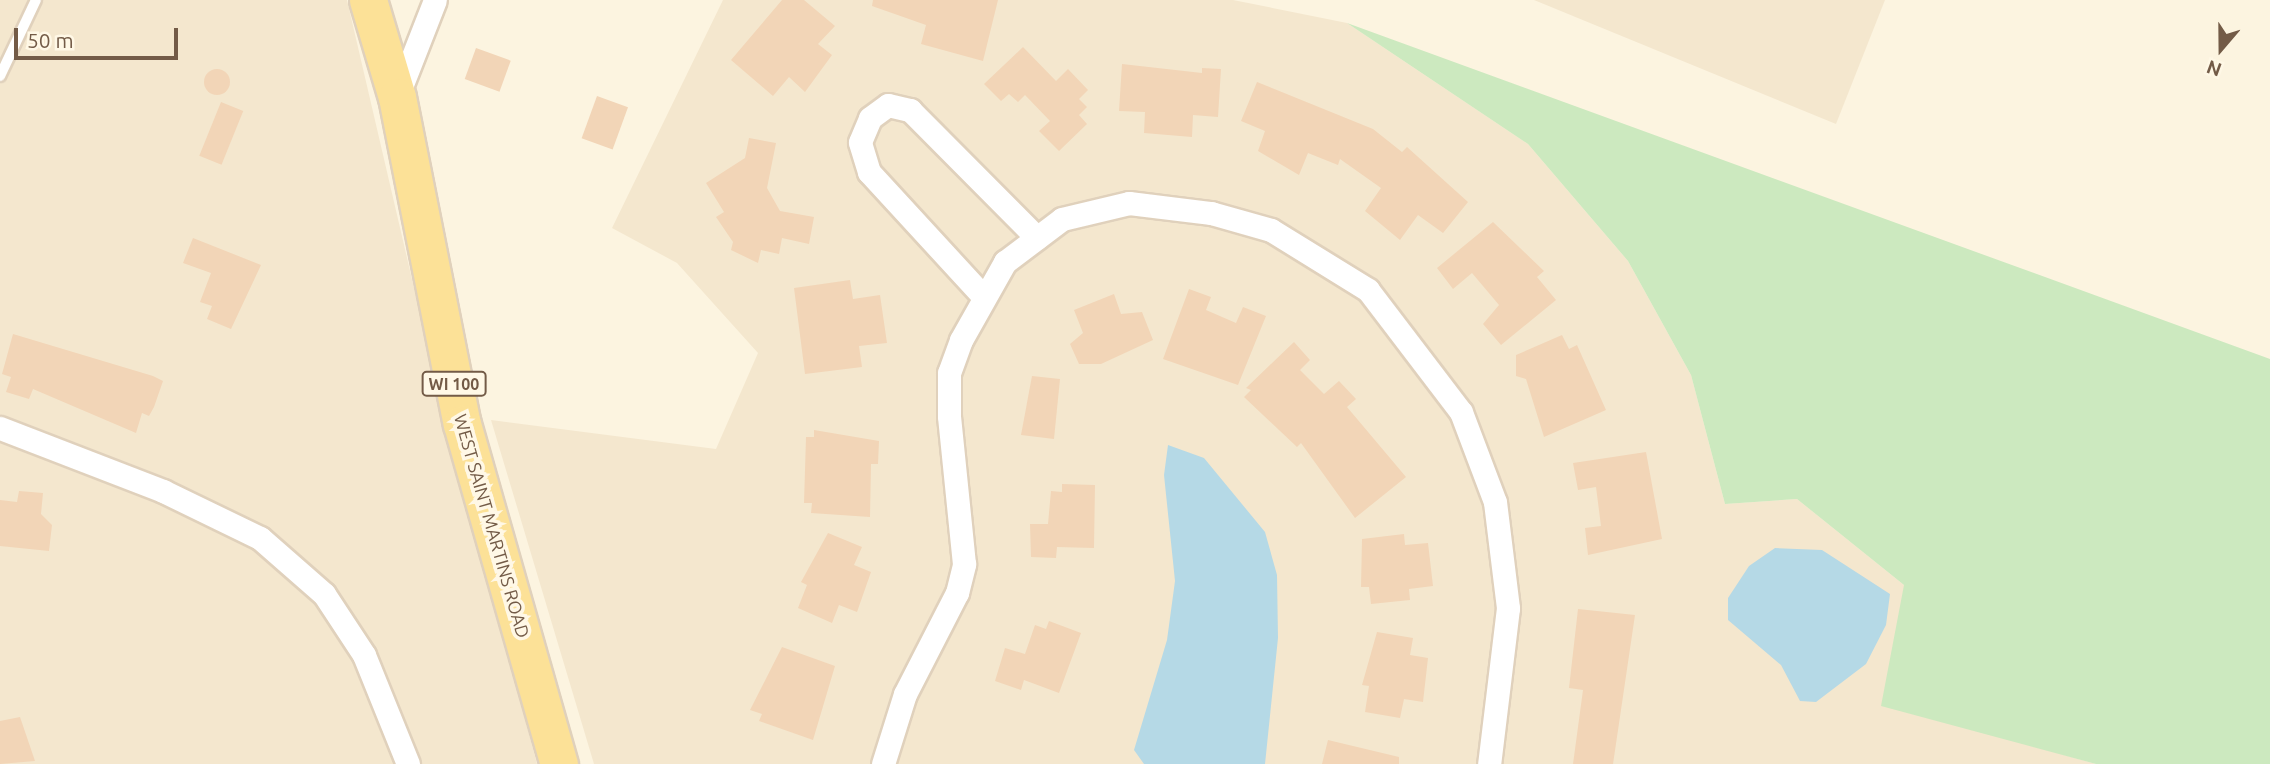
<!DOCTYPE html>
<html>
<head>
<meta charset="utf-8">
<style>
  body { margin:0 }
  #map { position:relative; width:2270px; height:764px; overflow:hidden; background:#fcf4e0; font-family:Ubuntu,sans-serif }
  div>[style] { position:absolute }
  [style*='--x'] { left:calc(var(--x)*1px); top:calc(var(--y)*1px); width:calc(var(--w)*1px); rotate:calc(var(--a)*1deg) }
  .residential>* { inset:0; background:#f4e7ce }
  .green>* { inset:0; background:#cce9bf }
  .water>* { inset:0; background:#b5d9e6 }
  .building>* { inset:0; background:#f2d5b7; transform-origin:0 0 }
  .round { border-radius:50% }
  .roads { filter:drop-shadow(2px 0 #e0d1bc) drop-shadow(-2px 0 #e0d1bc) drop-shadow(0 2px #e0d1bc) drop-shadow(0 -2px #e0d1bc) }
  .service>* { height:10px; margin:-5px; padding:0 5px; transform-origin:5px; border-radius:5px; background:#fff }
  .minor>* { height:23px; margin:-11.5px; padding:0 11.5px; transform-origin:11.5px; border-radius:11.5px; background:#fff }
  .primary>* { height:37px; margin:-18.5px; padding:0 18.5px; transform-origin:18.5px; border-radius:18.5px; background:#fce197 }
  span { translate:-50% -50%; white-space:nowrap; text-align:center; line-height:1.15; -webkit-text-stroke:7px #fff8e6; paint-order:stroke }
  .shield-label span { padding:2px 5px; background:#fff8e6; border:2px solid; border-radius:5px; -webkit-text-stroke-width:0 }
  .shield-label { font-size:16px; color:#735b47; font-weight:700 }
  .street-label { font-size:18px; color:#735b47 }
  .north { position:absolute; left:2186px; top:14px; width:70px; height:70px; -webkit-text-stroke:5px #fff8e6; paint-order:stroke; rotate:200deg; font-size:19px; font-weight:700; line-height:28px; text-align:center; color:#735b47 }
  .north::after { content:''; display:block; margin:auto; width:24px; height:32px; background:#735b47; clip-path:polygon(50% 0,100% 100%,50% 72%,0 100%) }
  .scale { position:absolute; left:14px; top:28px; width:164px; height:32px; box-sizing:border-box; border:4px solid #735b47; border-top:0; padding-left:9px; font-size:21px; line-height:24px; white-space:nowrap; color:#735b47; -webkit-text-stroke:5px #fff8e6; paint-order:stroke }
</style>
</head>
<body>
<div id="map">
  <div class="residential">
    <i style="clip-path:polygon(0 0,347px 0,438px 391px,537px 764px,0 764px)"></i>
    <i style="clip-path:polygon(723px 0,1233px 0,1347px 23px,1528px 144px,1628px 261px,1691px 375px,1725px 504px,1797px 499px,1904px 585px,2005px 738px,2096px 764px,594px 764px,491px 420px,716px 449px,758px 353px,677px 263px,612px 228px)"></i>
    <i style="clip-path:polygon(1534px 0,1885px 0,1836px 124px)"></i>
  </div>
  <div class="green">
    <i style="clip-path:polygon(1347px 23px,2270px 359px,2270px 764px,2096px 764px,1881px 706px,1904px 585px,1797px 499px,1725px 504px,1691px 375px,1628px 261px,1528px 144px)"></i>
  </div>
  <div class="water">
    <i style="clip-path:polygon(1168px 445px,1204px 458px,1265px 532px,1277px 575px,1278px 638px,1265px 764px,1144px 764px,1134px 750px,1167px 640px,1175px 581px,1164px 475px)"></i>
    <i style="clip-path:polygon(1775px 548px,1822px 550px,1890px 594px,1886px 625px,1866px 664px,1816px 702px,1800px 701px,1781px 665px,1728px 620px,1728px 598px,1749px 566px)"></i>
  </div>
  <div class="building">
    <i style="clip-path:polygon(782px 0,804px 0,835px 26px,818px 44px,832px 55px,805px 92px,789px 77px,773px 96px,731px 60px)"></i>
    <i style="clip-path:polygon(873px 0,998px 0,983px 61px,921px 44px,926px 25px,872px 6px)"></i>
    <i style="clip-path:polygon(1023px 47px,1056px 81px,1068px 69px,1088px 90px,1079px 99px,1087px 107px,1079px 115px,1087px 124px,1059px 151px,1039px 131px,1050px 121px,1025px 95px,1018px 102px,1009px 94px,1001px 101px,984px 84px)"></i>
    <i style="left:476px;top:48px;width:37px;height:33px;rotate:20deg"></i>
    <i style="clip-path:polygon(1122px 64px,1202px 73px,1202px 68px,1221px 69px,1218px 117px,1193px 115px,1192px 137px,1144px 133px,1145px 112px,1119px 111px)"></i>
    <i class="round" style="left:204px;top:69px;width:26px;height:26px"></i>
    <i style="clip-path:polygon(1257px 82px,1373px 129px,1402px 152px,1407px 147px,1468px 202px,1443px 233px,1418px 215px,1400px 240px,1365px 211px,1381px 188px,1340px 159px,1338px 165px,1308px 153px,1299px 175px,1258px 151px,1265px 131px,1241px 121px)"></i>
    <i style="left:597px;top:96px;width:33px;height:45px;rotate:20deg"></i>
    <i style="left:221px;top:102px;width:24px;height:58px;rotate:22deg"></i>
    <i style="clip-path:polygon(749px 138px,776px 143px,767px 188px,780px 211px,814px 217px,809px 244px,782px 238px,779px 254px,761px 250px,758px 263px,731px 250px,733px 242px,716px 217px,724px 212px,706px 183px,745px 158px)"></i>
    <i style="clip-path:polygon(1493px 222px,1544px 271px,1537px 277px,1556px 300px,1501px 345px,1483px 324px,1499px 305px,1472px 273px,1453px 289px,1437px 268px)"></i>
    <i style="clip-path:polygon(193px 238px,261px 265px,231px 329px,207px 319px,212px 306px,200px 302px,211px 273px,183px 263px)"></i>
    <i style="clip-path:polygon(850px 280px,853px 299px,880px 295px,887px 343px,859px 346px,862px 367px,805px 374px,794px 288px)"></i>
    <i style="clip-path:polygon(1189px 289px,1211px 297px,1206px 310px,1236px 323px,1243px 307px,1266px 316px,1238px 385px,1163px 359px)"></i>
    <i style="clip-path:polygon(1114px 294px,1121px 314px,1142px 312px,1153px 340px,1101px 364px,1079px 364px,1070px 344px,1083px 333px,1074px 310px)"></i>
    <i style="clip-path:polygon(13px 334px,153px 376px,163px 381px,154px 407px,149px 416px,142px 413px,136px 433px,33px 389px,29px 399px,6px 392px,11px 377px,2px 374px)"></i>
    <i style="clip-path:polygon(1562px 335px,1569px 349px,1577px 345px,1606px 410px,1544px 437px,1526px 379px,1516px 376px,1516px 355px)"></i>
    <i style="clip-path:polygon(1294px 342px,1310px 360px,1300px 370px,1324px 394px,1339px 381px,1356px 399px,1347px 407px,1406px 477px,1355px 518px,1301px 443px,1297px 447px,1244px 397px,1251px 390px,1246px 388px)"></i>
    <i style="clip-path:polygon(1032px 376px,1060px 379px,1054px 439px,1021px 435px)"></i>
    <i style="clip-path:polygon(814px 430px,879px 441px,878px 464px,871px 464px,870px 517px,811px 513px,812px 503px,804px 503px,806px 437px,814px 437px)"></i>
    <i style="clip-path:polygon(1646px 452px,1662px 539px,1588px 555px,1585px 528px,1601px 526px,1596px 487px,1578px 490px,1573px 463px)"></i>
    <i style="clip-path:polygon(1062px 484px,1095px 485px,1094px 548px,1057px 547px,1056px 558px,1031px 557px,1030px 524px,1048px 524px,1051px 491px,1062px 492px)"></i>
    <i style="clip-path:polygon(19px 491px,43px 493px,41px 514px,52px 525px,49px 551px,0 546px,0 500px,17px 502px)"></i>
    <i style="clip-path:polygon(828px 533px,862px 547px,854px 565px,871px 572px,857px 612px,839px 605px,832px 623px,798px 608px,807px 585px,801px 582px)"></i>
    <i style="clip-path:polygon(1404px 534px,1405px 545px,1428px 543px,1433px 586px,1409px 589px,1410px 600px,1371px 604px,1369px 587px,1361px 587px,1362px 539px)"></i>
    <i style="clip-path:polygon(1578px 609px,1635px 615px,1613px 764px,1573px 764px,1583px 690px,1569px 688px)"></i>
    <i style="clip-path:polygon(1049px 621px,1081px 633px,1059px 693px,1024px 680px,1021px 690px,995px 681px,1005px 648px,1025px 654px,1035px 625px,1046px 629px)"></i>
    <i style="clip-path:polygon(1377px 632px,1413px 638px,1410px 655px,1428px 658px,1423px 702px,1404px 699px,1400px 718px,1365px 712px,1369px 686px,1362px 685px)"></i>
    <i style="clip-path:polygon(782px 647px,835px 666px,813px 740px,759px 721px,762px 714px,750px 710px)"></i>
    <i style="clip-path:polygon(20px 717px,35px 761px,0 764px,0 721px)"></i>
    <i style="clip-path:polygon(1328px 740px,1399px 757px,1399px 764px,1322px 764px)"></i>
  </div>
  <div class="roads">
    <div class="service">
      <i style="--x:0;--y:76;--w:84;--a:-64.7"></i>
    </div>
    <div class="minor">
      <i style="--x:397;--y:97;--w:104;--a:-68.6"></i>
      <i style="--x:982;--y:295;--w:167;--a:-132.6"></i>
      <i style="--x:869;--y:172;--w:31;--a:-107"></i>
      <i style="--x:860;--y:142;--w:26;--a:-67"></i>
      <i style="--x:870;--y:118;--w:22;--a:-36"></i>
      <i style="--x:888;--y:105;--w:23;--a:13"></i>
      <i style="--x:910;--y:110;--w:180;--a:45.2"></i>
      <i style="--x:0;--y:428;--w:175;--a:21.1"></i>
      <i style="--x:163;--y:491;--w:108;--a:25.9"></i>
      <i style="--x:260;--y:538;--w:85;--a:41.2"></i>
      <i style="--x:324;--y:594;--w:73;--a:56.7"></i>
      <i style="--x:364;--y:655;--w:118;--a:68"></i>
      <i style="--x:883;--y:764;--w:73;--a:-72.6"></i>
      <i style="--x:905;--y:694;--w:114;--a:-62.8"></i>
      <i style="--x:957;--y:593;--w:30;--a:-76"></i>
      <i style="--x:964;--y:564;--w:149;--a:-95.8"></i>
      <i style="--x:949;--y:416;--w:43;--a:-90"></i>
      <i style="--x:949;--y:373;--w:35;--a:-70"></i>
      <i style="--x:961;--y:340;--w:90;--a:-60.6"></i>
      <i style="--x:1005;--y:262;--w:71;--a:-37"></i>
      <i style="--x:1062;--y:219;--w:69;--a:-13.4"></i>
      <i style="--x:1129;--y:203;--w:83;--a:7"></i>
      <i style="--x:1211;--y:213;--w:62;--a:15.8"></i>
      <i style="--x:1271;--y:230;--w:114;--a:31.7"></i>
      <i style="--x:1368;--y:290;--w:153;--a:52.7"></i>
      <i style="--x:1461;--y:412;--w:96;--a:69.3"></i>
      <i style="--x:1495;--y:502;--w:107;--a:83"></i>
      <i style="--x:1508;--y:608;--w:157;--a:96.9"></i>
    </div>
    <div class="primary">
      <i style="--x:368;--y:0;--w:101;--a:73.4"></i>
      <i style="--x:397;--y:97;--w:333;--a:78.8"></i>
      <i style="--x:462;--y:424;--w:354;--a:74.1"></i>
    </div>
  </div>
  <div class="shield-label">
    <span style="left:454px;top:384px">WI 100</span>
  </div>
  <div class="street-label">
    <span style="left:492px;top:526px;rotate:74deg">WEST SAINT MARTINS ROAD</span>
  </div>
  <div class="north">N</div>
  <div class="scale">50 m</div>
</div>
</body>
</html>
